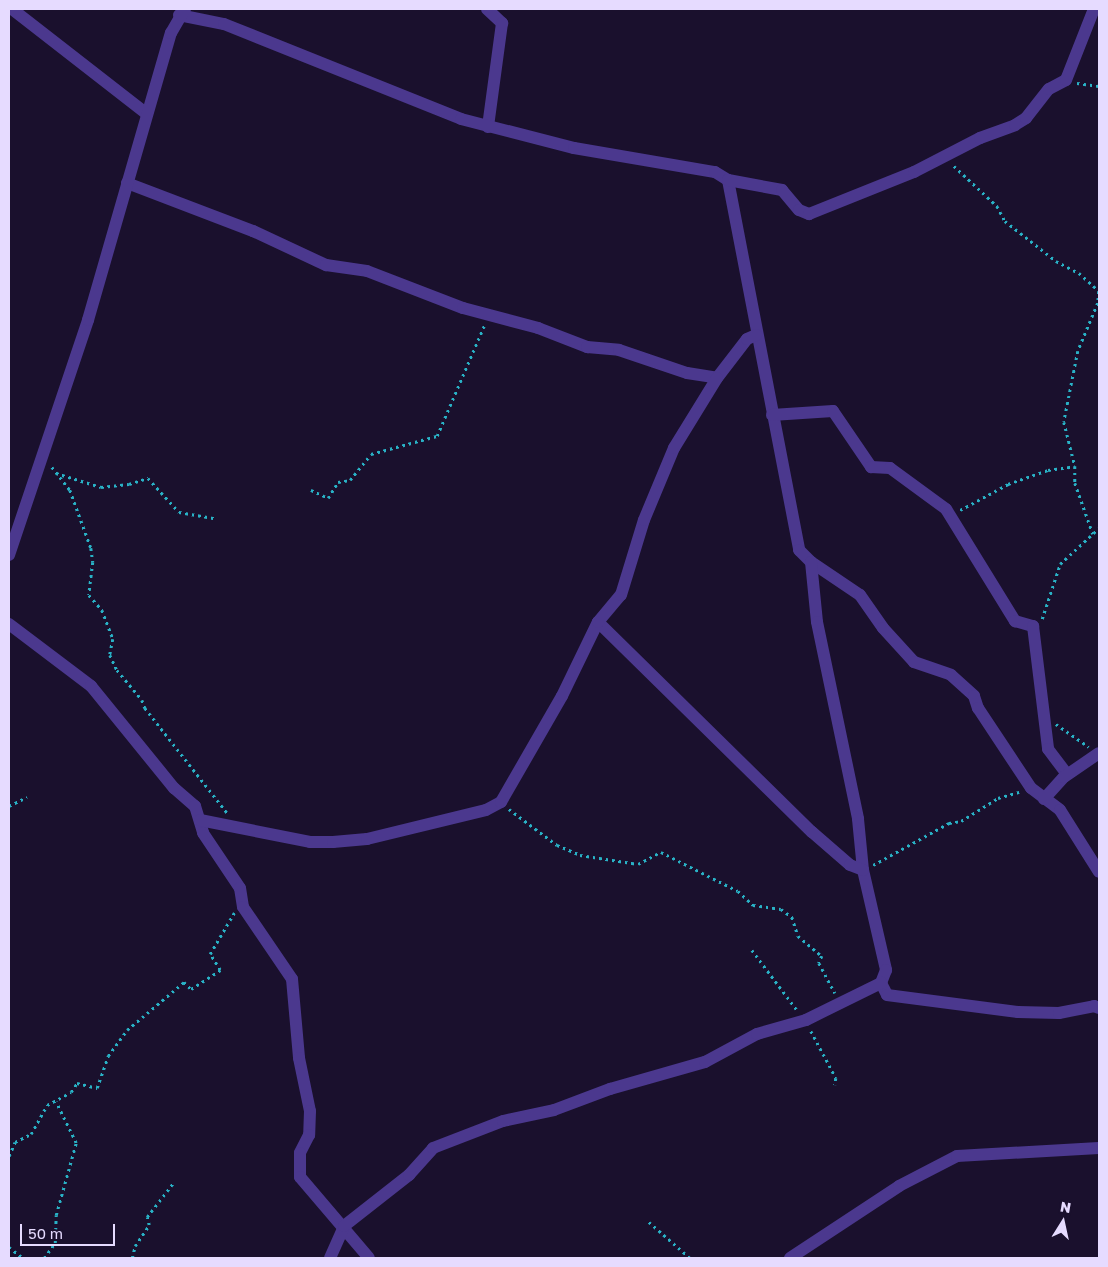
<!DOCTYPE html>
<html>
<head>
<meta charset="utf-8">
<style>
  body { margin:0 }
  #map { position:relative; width:1108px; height:1267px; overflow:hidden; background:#1a102d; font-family:"Golos Text",sans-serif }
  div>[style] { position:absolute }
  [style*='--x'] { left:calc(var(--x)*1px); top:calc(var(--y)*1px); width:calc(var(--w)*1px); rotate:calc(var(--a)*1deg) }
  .path>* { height:2.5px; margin-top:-1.25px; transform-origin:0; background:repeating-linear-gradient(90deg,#29b2c6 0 2.5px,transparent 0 6.5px) }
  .street>* { height:12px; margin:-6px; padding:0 6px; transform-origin:6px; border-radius:6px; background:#4b388e }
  span { translate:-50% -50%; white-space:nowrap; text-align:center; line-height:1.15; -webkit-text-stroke:4px #1a102d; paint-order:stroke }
  .frame { position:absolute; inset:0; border:10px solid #e6dbff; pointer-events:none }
  .north { position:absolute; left:1038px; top:1197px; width:50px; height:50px; -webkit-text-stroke:4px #1a102d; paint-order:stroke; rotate:10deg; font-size:14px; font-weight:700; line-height:20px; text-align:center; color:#e6dbff }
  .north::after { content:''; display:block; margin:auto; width:18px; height:22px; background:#e6dbff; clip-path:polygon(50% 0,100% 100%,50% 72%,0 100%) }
  .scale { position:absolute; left:20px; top:1224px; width:95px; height:22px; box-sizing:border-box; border:2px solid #e6dbff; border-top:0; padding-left:6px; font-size:15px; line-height:18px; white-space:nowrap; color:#e6dbff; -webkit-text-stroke:4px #1a102d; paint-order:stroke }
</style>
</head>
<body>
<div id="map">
  <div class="path">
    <i style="--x:1077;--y:83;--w:22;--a:8"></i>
    <i style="--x:954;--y:166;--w:59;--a:42.9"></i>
    <i style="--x:997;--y:206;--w:17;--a:62"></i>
    <i style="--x:1005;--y:221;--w:65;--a:38.1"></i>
    <i style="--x:1056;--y:261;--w:26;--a:28"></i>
    <i style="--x:1079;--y:273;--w:27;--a:42"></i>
    <i style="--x:1099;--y:291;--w:12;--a:95"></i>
    <i style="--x:1098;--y:303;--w:52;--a:112.6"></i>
    <i style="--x:1078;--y:351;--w:72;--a:101.2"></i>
    <i style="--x:1064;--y:422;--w:45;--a:76"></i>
    <i style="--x:1075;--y:466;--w:17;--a:90"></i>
    <i style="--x:1075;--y:483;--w:54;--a:70.6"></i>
    <i style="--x:52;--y:467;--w:29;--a:52"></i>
    <i style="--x:70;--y:490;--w:62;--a:70.1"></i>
    <i style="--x:91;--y:548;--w:14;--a:82"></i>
    <i style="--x:93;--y:562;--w:33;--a:97"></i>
    <i style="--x:89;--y:595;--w:20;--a:49"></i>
    <i style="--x:102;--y:610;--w:31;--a:69"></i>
    <i style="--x:113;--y:639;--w:16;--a:101"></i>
    <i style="--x:110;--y:655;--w:17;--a:65"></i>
    <i style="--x:117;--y:670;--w:39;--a:50"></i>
    <i style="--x:142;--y:700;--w:9;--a:69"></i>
    <i style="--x:145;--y:708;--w:135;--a:51.9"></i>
    <i style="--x:56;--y:473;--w:47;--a:17.3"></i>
    <i style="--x:101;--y:487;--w:28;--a:-6"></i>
    <i style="--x:129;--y:484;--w:20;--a:-18"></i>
    <i style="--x:148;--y:478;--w:46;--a:47.6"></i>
    <i style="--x:179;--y:512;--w:36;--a:10"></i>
    <i style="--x:311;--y:490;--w:19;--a:25"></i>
    <i style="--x:328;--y:498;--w:19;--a:-58"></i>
    <i style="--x:338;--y:482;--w:12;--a:-9"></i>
    <i style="--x:350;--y:480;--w:33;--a:-51"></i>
    <i style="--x:371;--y:454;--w:68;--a:-15.3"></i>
    <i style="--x:437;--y:436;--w:120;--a:-66.9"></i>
    <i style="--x:960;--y:510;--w:55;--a:-28.4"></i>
    <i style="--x:1008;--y:484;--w:42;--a:-19.3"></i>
    <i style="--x:1048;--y:470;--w:27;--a:-8"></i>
    <i style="--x:1042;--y:619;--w:58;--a:-71.9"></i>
    <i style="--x:1060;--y:564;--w:53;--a:-42.7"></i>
    <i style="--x:1056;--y:724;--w:40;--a:34.9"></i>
    <i style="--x:9;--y:806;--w:20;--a:-27"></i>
    <i style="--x:509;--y:809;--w:60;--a:36.9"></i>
    <i style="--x:557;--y:845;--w:25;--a:23"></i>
    <i style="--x:580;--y:855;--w:59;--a:8.8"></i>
    <i style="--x:638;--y:864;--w:26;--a:-28"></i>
    <i style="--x:661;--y:852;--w:86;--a:26.9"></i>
    <i style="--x:738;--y:891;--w:21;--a:43"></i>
    <i style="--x:753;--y:905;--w:28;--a:8"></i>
    <i style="--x:781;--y:909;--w:14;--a:36"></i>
    <i style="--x:792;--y:917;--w:20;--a:72"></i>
    <i style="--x:798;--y:936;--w:31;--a:40"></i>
    <i style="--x:822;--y:956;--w:8;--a:113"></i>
    <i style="--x:819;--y:963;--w:34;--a:62"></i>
    <i style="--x:873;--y:865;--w:87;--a:-28.9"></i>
    <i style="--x:949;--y:823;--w:12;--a:-9"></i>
    <i style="--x:961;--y:821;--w:44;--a:-31.9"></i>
    <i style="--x:998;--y:798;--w:22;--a:-16"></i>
    <i style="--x:752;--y:950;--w:75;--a:53.1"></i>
    <i style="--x:811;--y:1031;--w:53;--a:62"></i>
    <i style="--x:836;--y:1078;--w:7;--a:98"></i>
    <i style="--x:9;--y:1156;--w:15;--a:-67"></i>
    <i style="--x:15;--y:1142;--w:18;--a:-27"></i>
    <i style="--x:31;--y:1134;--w:33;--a:-61"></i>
    <i style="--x:47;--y:1105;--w:27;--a:-28"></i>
    <i style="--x:71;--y:1092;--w:11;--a:-56"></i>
    <i style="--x:77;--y:1083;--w:21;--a:14"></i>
    <i style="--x:97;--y:1088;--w:34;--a:-71"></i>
    <i style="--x:108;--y:1056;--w:32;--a:-54"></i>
    <i style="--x:127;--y:1030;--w:75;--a:-40.1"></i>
    <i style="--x:184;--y:982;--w:10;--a:45"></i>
    <i style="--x:191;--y:989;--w:35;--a:-33"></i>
    <i style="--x:220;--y:970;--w:19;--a:-122"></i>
    <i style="--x:210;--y:954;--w:48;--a:-59.7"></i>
    <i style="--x:649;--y:1222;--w:55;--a:41.3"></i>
    <i style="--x:9;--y:1247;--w:18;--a:38"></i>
    <i style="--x:44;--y:1258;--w:19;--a:-54"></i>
    <i style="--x:55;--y:1243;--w:28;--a:-88"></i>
    <i style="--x:56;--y:1215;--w:75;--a:-74.5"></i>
    <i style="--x:76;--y:1143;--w:46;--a:-116"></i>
    <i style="--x:132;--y:1258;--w:12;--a:-76"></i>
    <i style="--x:135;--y:1246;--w:25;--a:-56"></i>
    <i style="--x:149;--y:1225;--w:8;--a:-104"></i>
    <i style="--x:147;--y:1217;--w:44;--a:-52.4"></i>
  </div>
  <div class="street">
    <i style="--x:12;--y:9;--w:171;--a:37.9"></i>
    <i style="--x:487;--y:9;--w:21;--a:43"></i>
    <i style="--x:502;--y:23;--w:105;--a:97.7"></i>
    <i style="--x:179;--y:15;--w:46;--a:11.3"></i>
    <i style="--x:224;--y:24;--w:255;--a:21.8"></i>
    <i style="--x:461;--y:119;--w:117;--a:14.4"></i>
    <i style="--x:574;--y:148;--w:143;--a:9.7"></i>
    <i style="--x:715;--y:172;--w:15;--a:32"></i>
    <i style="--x:728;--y:180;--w:377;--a:79.1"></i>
    <i style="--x:799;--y:550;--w:17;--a:45"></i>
    <i style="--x:811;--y:562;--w:59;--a:34"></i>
    <i style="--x:860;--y:595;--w:40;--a:55.1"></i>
    <i style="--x:883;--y:628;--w:46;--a:47.6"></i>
    <i style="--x:914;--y:662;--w:39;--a:19"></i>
    <i style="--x:951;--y:675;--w:31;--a:42"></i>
    <i style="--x:974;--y:696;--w:13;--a:72"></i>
    <i style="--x:978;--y:708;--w:96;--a:56.5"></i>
    <i style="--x:1031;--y:788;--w:36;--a:37"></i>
    <i style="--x:1060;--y:810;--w:73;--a:57.8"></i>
    <i style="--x:728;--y:180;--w:55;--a:10.5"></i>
    <i style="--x:782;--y:190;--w:26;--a:50"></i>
    <i style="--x:799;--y:210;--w:11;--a:22"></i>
    <i style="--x:809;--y:214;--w:113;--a:-21.8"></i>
    <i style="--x:914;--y:172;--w:74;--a:-27.3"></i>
    <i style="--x:980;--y:138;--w:37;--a:-20"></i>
    <i style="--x:1015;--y:125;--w:13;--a:-32"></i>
    <i style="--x:1026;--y:118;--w:37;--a:-52"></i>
    <i style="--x:1049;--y:89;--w:19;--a:-28"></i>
    <i style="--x:1066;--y:80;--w:76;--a:-68.5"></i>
    <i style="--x:127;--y:183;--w:135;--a:20.9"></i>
    <i style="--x:253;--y:231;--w:81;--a:25"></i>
    <i style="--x:326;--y:265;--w:41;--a:8.3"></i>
    <i style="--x:367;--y:271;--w:103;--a:21.1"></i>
    <i style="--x:463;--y:308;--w:78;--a:14.9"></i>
    <i style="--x:538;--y:328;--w:53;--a:21.2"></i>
    <i style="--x:587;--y:347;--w:32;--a:5"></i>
    <i style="--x:619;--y:350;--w:72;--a:18.7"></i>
    <i style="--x:687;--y:373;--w:30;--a:9"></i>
    <i style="--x:717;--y:378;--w:49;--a:-52.4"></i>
    <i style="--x:747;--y:339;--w:10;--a:-24"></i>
    <i style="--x:772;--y:415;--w:61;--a:-3.8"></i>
    <i style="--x:833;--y:411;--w:68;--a:55.8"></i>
    <i style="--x:871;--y:467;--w:19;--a:3"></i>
    <i style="--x:890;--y:468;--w:69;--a:36.2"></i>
    <i style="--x:946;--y:509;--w:132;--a:58.4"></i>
    <i style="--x:1015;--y:621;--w:19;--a:16"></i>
    <i style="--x:1033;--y:626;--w:124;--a:83"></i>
    <i style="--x:1048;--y:749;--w:31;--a:53"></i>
    <i style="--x:9;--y:555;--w:248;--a:-71.4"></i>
    <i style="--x:88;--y:320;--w:299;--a:-73.9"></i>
    <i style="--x:171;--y:33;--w:28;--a:-60"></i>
    <i style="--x:811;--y:562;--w:60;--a:84.3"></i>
    <i style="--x:817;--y:622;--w:201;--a:78.2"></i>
    <i style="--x:858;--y:819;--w:51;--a:84.4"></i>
    <i style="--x:863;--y:870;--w:103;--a:77"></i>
    <i style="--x:886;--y:970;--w:14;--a:111"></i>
    <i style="--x:881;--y:983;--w:13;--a:63"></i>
    <i style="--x:887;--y:995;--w:132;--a:7.4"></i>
    <i style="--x:1018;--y:1012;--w:41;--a:1.4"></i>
    <i style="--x:1059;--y:1013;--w:36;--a:-11"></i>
    <i style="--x:1094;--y:1006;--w:5;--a:22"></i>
    <i style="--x:598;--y:622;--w:300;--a:44.5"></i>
    <i style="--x:812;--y:832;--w:50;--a:41"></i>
    <i style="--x:850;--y:865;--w:14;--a:21"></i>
    <i style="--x:9;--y:624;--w:103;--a:37.1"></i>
    <i style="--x:91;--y:686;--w:132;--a:50.9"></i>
    <i style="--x:174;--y:788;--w:28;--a:41"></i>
    <i style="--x:195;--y:806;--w:28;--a:73"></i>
    <i style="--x:203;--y:833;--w:66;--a:56.1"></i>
    <i style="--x:240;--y:888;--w:19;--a:81"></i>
    <i style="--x:243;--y:907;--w:87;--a:55.8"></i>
    <i style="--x:292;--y:979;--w:79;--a:84.9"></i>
    <i style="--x:299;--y:1058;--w:54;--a:78.3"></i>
    <i style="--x:310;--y:1111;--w:24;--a:92"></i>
    <i style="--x:309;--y:1135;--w:20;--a:117"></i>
    <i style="--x:300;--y:1153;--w:24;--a:90"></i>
    <i style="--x:300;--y:1177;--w:106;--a:49.6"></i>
    <i style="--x:1044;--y:799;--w:30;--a:-48"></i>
    <i style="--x:1064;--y:777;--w:42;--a:-34.4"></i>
    <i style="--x:200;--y:820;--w:112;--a:11.3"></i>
    <i style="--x:310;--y:842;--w:23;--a:0"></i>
    <i style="--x:333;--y:842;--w:34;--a:-5"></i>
    <i style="--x:367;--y:839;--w:122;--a:-13.7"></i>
    <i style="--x:486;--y:810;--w:17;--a:-28"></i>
    <i style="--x:501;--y:802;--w:122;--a:-60.1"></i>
    <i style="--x:562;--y:696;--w:82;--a:-64.1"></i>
    <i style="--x:598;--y:622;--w:35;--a:-50"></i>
    <i style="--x:621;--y:595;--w:78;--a:-73"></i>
    <i style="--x:644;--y:520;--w:78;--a:-67.4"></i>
    <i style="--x:674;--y:448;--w:82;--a:-58.4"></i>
    <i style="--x:330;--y:1258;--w:35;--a:-66"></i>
    <i style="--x:344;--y:1226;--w:83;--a:-38.1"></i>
    <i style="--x:409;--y:1175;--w:36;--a:-48"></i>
    <i style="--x:433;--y:1148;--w:75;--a:-21.1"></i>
    <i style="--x:503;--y:1121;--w:52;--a:-12.2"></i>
    <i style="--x:554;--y:1110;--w:60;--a:-20.6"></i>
    <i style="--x:610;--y:1089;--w:99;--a:-15.9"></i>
    <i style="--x:705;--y:1062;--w:59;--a:-28.3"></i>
    <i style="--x:757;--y:1034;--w:51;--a:-15.9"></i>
    <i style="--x:806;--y:1020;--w:84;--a:-26.3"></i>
    <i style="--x:790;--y:1258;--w:131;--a:-33.4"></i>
    <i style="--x:899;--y:1186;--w:65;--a:-27.3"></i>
    <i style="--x:957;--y:1156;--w:142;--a:-3.2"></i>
  </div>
  <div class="frame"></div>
  <div class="north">N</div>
  <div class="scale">50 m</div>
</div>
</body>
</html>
